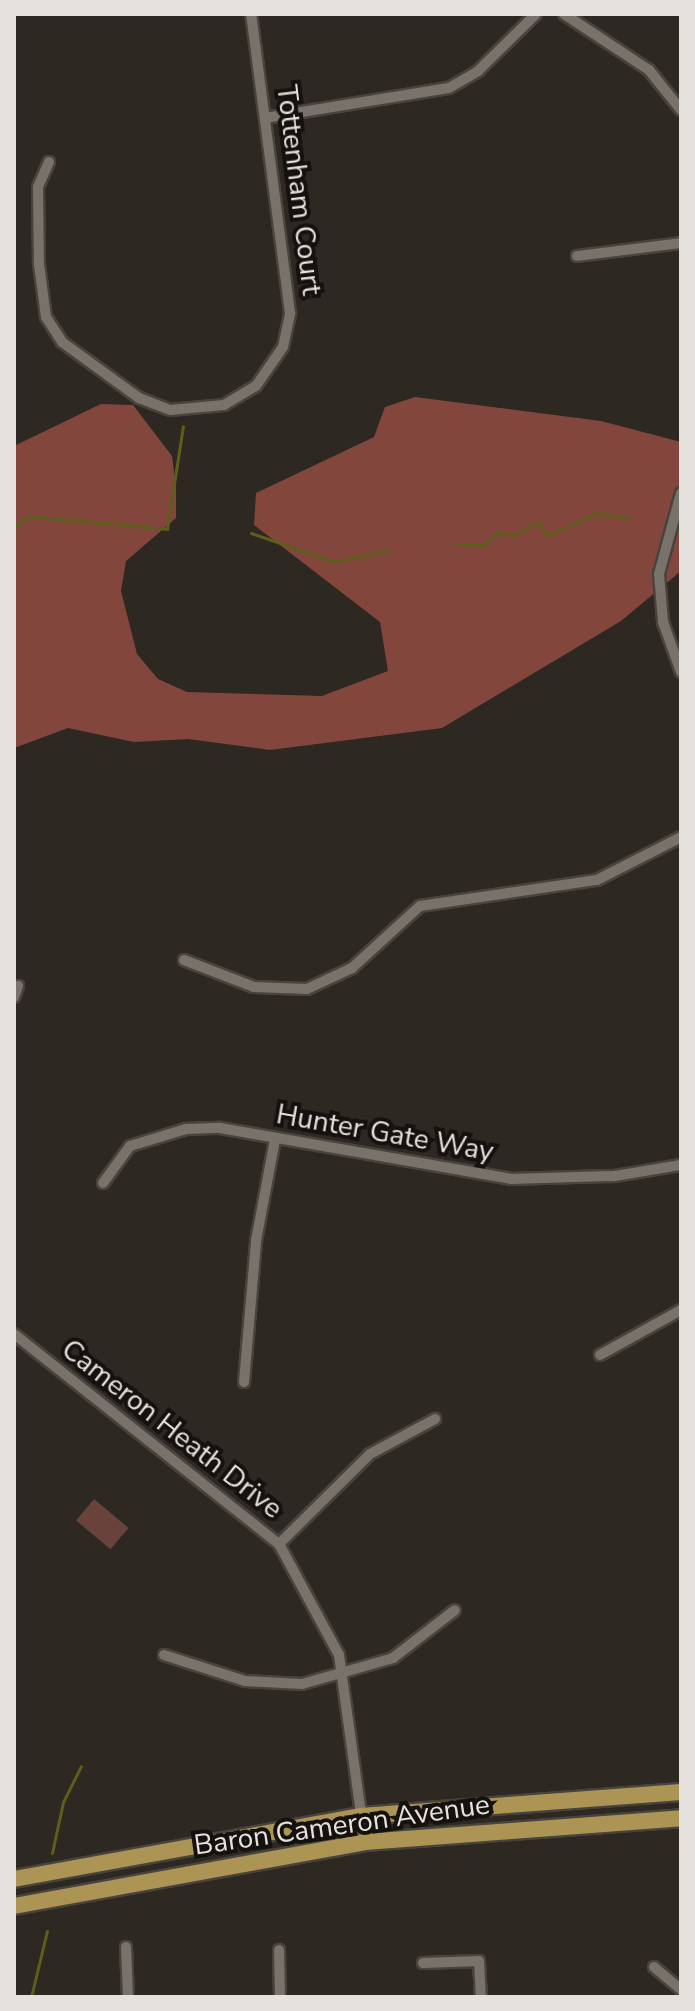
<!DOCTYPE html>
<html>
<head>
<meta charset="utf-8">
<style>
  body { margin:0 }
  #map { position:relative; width:695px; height:2011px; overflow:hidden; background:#2e2822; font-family:"Nunito Sans",sans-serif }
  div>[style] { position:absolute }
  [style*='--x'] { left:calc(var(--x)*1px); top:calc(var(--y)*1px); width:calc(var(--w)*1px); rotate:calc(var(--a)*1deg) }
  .green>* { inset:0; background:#69423b; transform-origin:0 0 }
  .forest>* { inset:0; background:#83463c }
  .stream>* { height:3px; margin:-1.5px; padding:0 1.5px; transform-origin:1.5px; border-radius:1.5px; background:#5d5e1c }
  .roads { filter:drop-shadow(2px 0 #48433d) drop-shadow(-2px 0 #48433d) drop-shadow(0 2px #48433d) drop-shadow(0 -2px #48433d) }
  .street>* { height:10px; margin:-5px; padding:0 5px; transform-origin:5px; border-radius:5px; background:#79726b }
  .primary>* { height:16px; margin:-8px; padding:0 8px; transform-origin:8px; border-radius:8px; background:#ac9455 }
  span { translate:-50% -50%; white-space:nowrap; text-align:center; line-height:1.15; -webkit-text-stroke:8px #14110e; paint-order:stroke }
  .street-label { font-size:28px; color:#e5e1dd }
  .frame { position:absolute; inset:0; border:16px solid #e5e1dd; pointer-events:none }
</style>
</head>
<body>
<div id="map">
  <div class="green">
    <i style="left:94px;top:1499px;width:45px;height:28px;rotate:40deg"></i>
  </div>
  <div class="forest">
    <i style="clip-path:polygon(415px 397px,601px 421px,681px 442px,681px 571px,621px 621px,442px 728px,270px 750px,188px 739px,134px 742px,68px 728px,14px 748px,14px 446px,101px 404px,133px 405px,172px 456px,176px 488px,176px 518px,126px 561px,121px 591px,137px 654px,158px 679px,187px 692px,322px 696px,388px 671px,380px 622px,254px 525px,256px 493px,374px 437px,385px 407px)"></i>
  </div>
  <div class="stream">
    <i style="--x:14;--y:527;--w:19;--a:-36"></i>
    <i style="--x:29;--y:516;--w:139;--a:5.4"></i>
    <i style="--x:167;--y:529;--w:104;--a:-81.2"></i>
    <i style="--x:251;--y:533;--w:89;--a:19"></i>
    <i style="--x:335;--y:562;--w:55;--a:-12.5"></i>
    <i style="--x:455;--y:544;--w:29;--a:2"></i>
    <i style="--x:484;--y:545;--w:18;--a:-43"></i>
    <i style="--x:497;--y:533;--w:17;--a:7"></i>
    <i style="--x:514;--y:535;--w:28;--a:-27"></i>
    <i style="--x:539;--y:522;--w:16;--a:60"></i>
    <i style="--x:547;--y:536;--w:55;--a:-24.7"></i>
    <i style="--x:597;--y:513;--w:33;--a:9"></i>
    <i style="--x:52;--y:1853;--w:52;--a:-77.8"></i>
    <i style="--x:63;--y:1802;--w:40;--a:-63.4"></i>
    <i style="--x:31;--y:1997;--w:68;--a:-76.4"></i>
  </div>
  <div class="roads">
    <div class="street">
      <i style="--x:564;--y:14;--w:102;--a:33.4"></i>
      <i style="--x:649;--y:70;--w:51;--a:51.3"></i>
      <i style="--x:265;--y:118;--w:186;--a:-9.3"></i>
      <i style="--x:449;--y:88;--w:34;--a:-30"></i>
      <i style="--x:478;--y:71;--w:81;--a:-44.5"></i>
      <i style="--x:49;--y:162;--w:27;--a:114"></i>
      <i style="--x:38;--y:187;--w:77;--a:89.3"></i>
      <i style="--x:39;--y:264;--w:53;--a:82.5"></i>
      <i style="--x:46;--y:317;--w:30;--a:57"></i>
      <i style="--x:62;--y:342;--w:95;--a:36"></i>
      <i style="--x:139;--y:398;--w:33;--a:21"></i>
      <i style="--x:170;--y:410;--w:54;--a:-5.3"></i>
      <i style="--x:224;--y:405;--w:37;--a:-31"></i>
      <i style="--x:256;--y:386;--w:47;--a:-55.3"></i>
      <i style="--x:283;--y:347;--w:35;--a:-78"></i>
      <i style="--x:290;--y:313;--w:302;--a:-97.4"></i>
      <i style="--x:577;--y:256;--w:105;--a:-7.1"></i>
      <i style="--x:681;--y:493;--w:84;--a:105.2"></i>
      <i style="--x:659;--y:574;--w:48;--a:85.2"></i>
      <i style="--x:663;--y:622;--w:53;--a:70.2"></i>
      <i style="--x:184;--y:960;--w:75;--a:21.1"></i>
      <i style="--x:254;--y:987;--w:53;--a:2.2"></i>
      <i style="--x:307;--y:989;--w:50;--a:-25"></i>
      <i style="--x:352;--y:968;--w:92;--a:-42.4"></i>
      <i style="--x:420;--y:906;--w:179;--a:-8.4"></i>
      <i style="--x:597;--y:880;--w:94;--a:-27.1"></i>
      <i style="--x:14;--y:997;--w:12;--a:-70"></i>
      <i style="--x:103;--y:1183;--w:46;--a:-53.9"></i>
      <i style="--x:130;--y:1146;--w:59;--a:-16.9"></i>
      <i style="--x:186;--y:1129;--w:34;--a:-2"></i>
      <i style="--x:220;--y:1128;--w:295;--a:9.9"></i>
      <i style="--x:511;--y:1179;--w:104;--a:-1.7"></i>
      <i style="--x:615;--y:1176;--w:67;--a:-9.5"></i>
      <i style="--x:14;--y:1334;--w:338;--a:38.4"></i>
      <i style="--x:279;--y:1544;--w:126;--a:61.6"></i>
      <i style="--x:339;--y:1655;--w:189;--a:82.1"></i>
      <i style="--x:600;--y:1355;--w:93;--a:-29.1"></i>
      <i style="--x:244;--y:1382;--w:142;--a:-85.1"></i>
      <i style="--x:256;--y:1241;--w:104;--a:-79.4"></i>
      <i style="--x:279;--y:1544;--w:128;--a:-44.7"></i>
      <i style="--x:370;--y:1454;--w:74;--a:-28.3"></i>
      <i style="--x:164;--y:1655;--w:85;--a:17.8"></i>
      <i style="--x:245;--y:1681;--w:57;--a:3"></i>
      <i style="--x:302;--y:1684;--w:95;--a:-15.9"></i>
      <i style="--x:393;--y:1658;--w:78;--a:-37.7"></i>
      <i style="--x:126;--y:1947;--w:50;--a:87.7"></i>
      <i style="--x:279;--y:1950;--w:47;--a:88.8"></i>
      <i style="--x:423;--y:1963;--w:56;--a:-2"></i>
      <i style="--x:479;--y:1961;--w:36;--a:87"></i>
      <i style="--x:654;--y:1967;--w:35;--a:40"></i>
    </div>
    <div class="primary">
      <i style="--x:14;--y:1879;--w:353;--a:-10.3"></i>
      <i style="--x:361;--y:1816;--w:321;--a:-4.3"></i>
      <i style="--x:14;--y:1906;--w:357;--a:-10.3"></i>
      <i style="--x:365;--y:1842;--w:317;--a:-4.3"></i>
    </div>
  </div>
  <div class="street-label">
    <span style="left:299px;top:190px;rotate:83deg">Tottenham Court</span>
    <span style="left:385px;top:1133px;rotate:10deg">Hunter Gate Way</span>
    <span style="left:172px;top:1429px;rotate:38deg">Cameron Heath Drive</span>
    <span style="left:342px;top:1825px;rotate:-8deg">Baron Cameron Avenue</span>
  </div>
  <div class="frame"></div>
</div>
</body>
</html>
